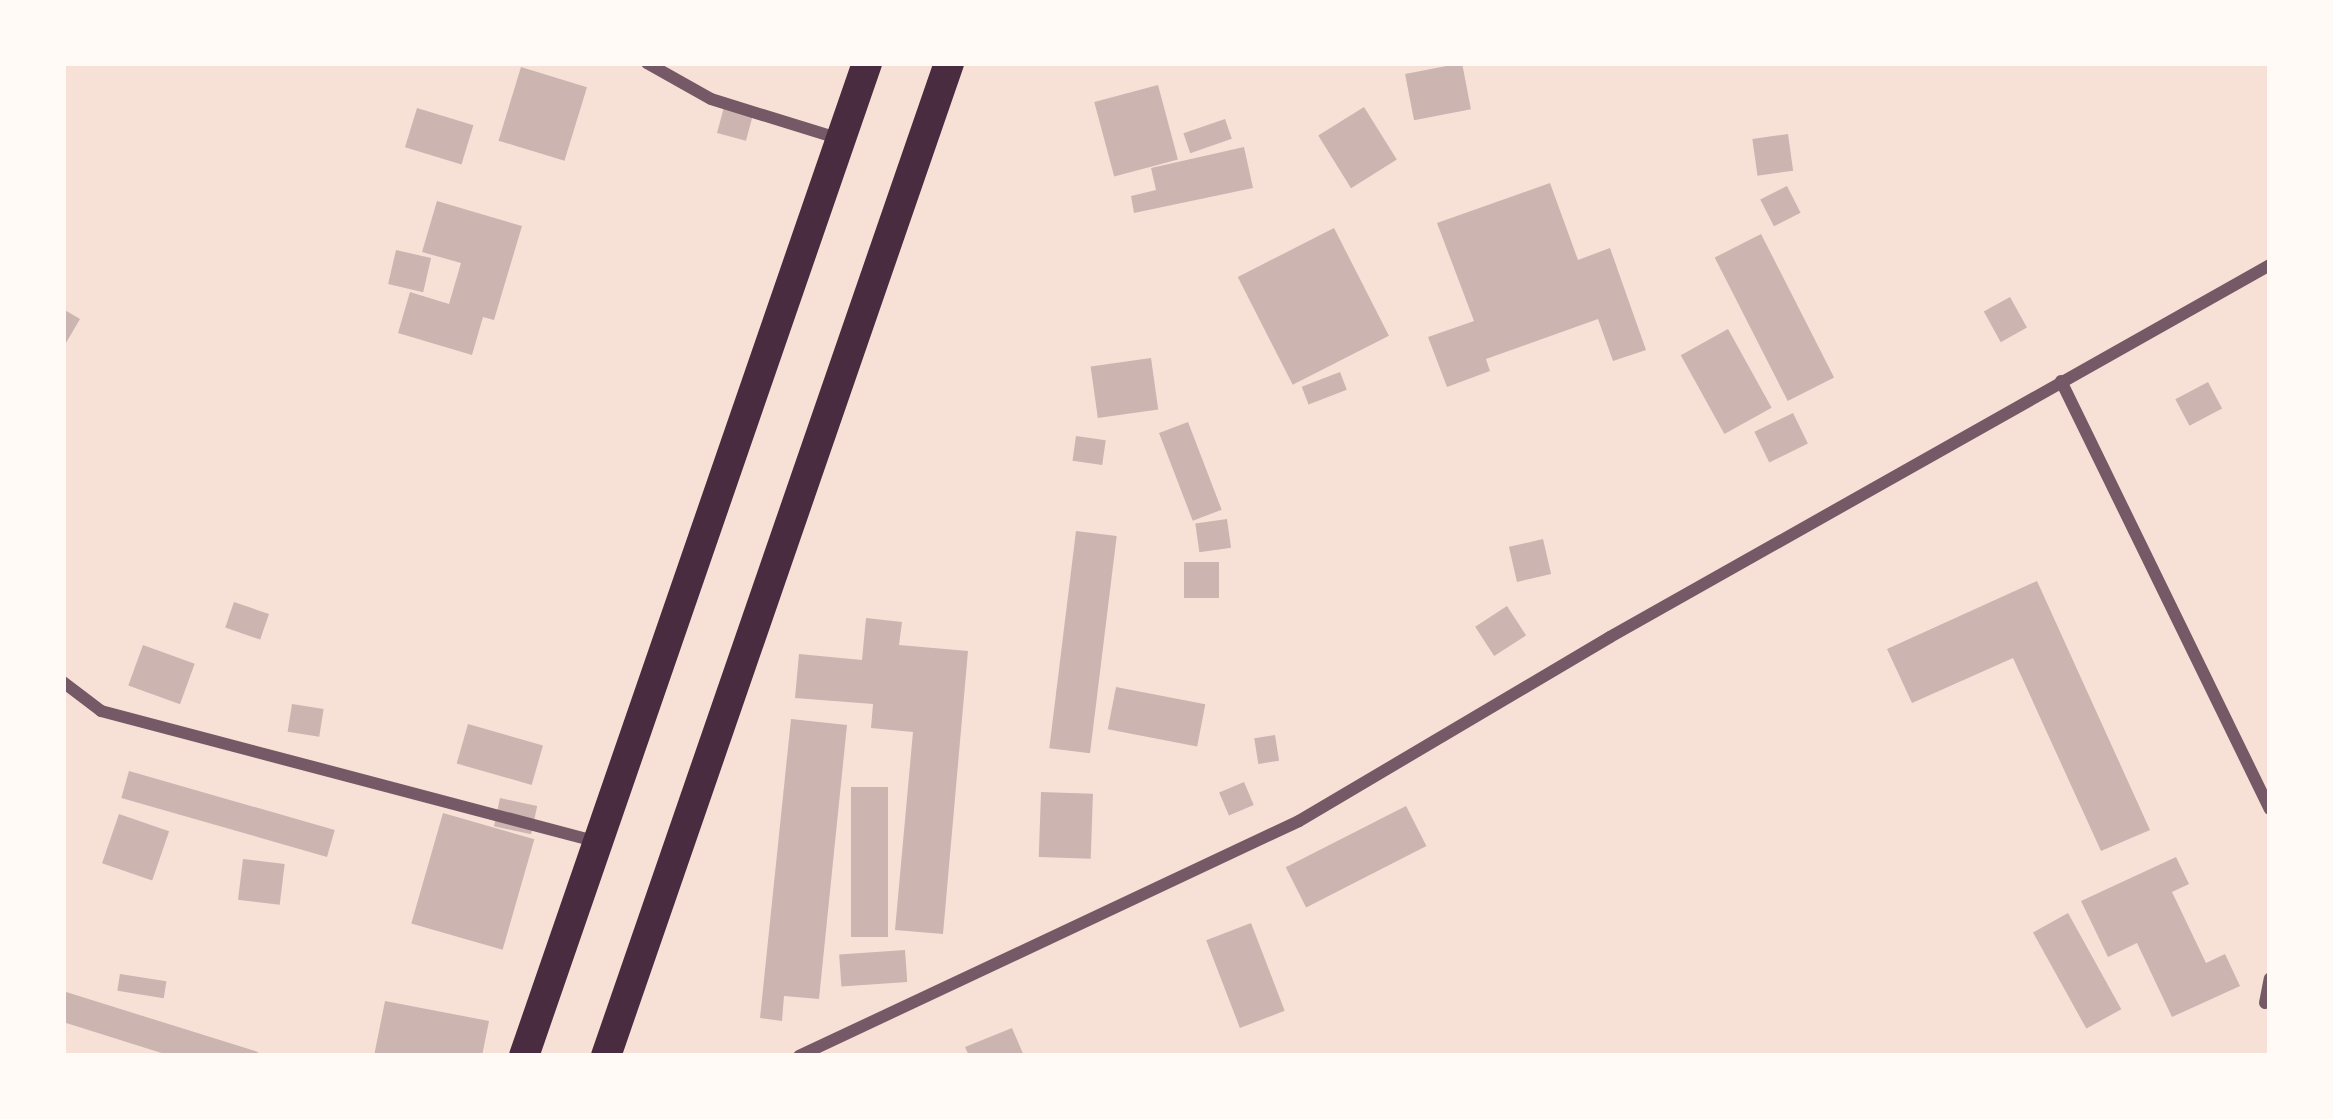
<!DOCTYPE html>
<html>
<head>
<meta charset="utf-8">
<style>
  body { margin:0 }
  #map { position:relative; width:2333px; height:1119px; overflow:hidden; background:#f7e1d7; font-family:Georgia,serif }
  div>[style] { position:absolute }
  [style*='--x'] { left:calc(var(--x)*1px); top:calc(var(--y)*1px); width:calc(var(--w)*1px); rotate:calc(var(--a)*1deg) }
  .building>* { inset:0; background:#ccb4b1; transform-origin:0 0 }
  .minor>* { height:12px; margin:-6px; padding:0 6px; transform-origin:6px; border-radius:6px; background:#755966 }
  .primary>* { height:30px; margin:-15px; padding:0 15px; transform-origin:15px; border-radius:15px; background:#4a2c40 }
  span { translate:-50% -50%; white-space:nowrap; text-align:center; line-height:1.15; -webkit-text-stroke:12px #fffaf5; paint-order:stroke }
  .frame { position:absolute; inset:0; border:66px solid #fffaf5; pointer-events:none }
</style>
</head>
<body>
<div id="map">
  <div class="building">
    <i style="left:1462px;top:63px;width:47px;height:58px;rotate:79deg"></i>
    <i style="left:521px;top:67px;width:69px;height:77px;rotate:17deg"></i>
    <i style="left:1158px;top:85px;width:77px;height:66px;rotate:75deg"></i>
    <i style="left:724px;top:107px;width:30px;height:27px;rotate:15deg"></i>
    <i style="left:1364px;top:107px;width:62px;height:54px;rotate:58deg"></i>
    <i style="left:417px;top:108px;width:59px;height:41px;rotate:17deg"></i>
    <i style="left:1225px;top:119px;width:21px;height:44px;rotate:71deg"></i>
    <i style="left:1788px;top:134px;width:37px;height:36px;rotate:82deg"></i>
    <i style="clip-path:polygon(1244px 147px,1253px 188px,1134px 213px,1131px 196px,1156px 190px,1151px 168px)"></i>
    <i style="clip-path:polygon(1550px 183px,1578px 260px,1610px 248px,1646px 350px,1613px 361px,1598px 319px,1486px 359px,1490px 371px,1447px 387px,1428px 337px,1474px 321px,1437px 223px)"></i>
    <i style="left:1787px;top:186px;width:30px;height:30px;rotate:63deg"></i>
    <i style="clip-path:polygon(437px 201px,522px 226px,494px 320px,483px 317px,472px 355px,398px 333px,410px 292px,449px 304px,461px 263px,422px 252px)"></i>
    <i style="left:1334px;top:228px;width:121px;height:108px;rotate:63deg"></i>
    <i style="left:1761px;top:234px;width:161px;height:52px;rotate:63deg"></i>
    <i style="left:396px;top:250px;width:36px;height:35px;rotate:13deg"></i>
    <i style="left:2010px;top:297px;width:35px;height:30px;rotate:61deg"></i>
    <i style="clip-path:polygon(63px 309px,80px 319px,63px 348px)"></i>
    <i style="left:1728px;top:329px;width:90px;height:54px;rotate:61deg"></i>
    <i style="left:1151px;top:358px;width:52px;height:61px;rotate:82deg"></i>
    <i style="left:1340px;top:372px;width:19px;height:41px;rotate:69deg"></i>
    <i style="left:2208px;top:382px;width:30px;height:37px;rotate:62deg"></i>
    <i style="left:1793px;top:413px;width:34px;height:43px;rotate:64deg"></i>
    <i style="left:1188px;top:422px;width:94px;height:31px;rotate:69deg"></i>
    <i style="left:1076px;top:436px;width:30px;height:25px;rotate:8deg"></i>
    <i style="left:1227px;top:519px;width:29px;height:32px;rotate:82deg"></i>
    <i style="left:1076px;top:531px;width:41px;height:219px;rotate:7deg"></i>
    <i style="left:1543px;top:539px;width:36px;height:35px;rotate:77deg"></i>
    <i style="left:1184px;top:562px;width:35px;height:36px"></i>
    <i style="clip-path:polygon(2037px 581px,2150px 830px,2101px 851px,2013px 658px,1912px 703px,1887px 649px)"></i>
    <i style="left:234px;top:602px;width:37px;height:27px;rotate:19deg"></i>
    <i style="left:1507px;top:606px;width:35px;height:38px;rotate:57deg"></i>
    <i style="clip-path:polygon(866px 618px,902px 622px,899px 645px,968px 651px,943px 934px,895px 930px,913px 732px,871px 728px,873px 704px,795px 698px,799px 654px,862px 660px)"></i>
    <i style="left:143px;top:645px;width:55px;height:43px;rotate:20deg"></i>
    <i style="left:1116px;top:687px;width:91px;height:43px;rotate:11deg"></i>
    <i style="left:292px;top:704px;width:32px;height:28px;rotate:9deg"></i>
    <i style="clip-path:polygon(791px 719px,847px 725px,819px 999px,784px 996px,782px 1021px,760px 1018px)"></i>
    <i style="left:468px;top:724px;width:78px;height:41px;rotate:16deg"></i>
    <i style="left:1275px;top:735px;width:26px;height:21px;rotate:81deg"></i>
    <i style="left:129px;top:771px;width:214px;height:28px;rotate:16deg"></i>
    <i style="left:1244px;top:782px;width:25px;height:27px;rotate:67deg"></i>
    <i style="left:851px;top:787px;width:37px;height:150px"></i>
    <i style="left:1041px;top:792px;width:52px;height:65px;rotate:2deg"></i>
    <i style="left:500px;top:798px;width:38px;height:29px;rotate:12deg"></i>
    <i style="left:1406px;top:806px;width:45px;height:135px;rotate:63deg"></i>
    <i style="left:443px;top:813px;width:95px;height:115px;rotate:16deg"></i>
    <i style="left:119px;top:814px;width:53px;height:52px;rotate:19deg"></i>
    <i style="clip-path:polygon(2176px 857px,2189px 884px,2172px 892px,2206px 963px,2225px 954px,2240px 986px,2172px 1017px,2137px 943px,2108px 957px,2081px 901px)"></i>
    <i style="left:243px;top:859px;width:42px;height:41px;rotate:7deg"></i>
    <i style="left:2068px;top:913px;width:110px;height:40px;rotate:61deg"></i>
    <i style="left:1251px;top:923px;width:94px;height:48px;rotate:69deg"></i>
    <i style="left:905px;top:950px;width:32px;height:66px;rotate:86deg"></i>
    <i style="left:120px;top:974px;width:47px;height:17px;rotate:9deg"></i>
    <i style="clip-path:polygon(63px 991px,258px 1052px,257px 1056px,171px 1056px,63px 1022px)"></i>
    <i style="clip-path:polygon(385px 1001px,489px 1021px,482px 1056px,374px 1056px)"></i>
    <i style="clip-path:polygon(1012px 1028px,1024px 1056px,969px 1056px,965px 1047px)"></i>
  </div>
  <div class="minor">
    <i style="--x:647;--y:63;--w:73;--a:29.4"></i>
    <i style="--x:711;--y:99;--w:132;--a:17.2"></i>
    <i style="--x:2061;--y:381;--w:476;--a:64"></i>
    <i style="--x:63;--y:682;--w:48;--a:37.3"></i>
    <i style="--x:101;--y:711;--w:514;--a:14.77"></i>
    <i style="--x:2265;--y:1003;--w:25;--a:-79"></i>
    <i style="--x:799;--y:1056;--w:552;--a:-25.17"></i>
    <i style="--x:1299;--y:821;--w:361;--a:-30.6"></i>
    <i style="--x:1610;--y:637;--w:758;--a:-29.41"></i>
  </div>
  <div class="primary">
    <i style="--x:524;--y:1056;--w:1051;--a:-70.94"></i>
    <i style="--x:606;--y:1056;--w:1051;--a:-70.94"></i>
  </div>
  <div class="frame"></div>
</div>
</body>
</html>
